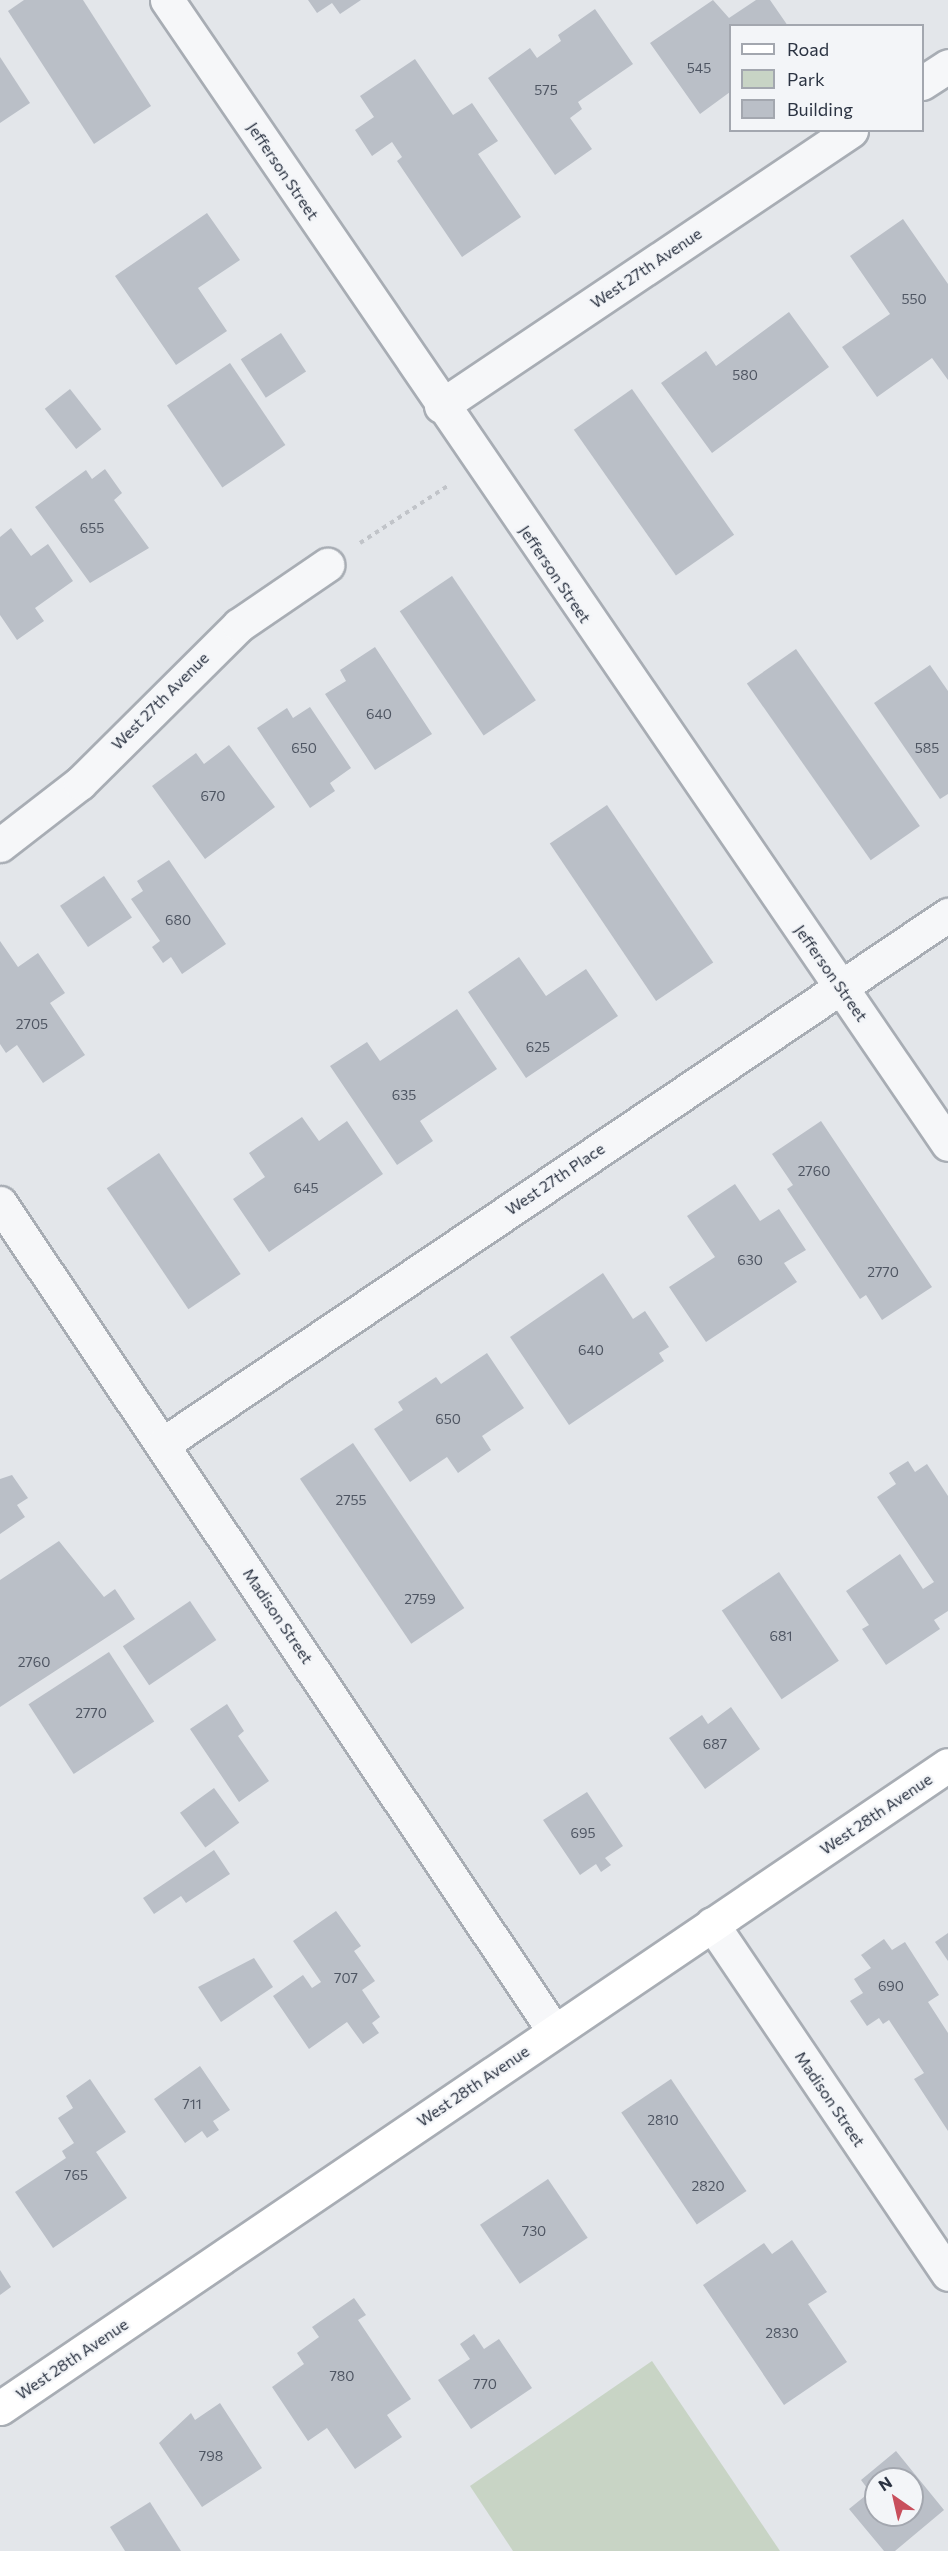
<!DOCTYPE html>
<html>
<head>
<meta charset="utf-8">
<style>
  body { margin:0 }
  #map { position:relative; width:948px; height:2551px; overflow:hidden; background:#e3e6ea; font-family:Commissioner,sans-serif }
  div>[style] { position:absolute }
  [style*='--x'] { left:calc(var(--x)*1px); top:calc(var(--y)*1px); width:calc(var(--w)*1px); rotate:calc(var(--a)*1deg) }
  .green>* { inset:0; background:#c8d4c5 }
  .building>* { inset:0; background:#babfc7; transform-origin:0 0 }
  .path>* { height:4px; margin-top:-2px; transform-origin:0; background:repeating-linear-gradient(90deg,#c1c4c9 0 4.5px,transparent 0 9px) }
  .roads { filter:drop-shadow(2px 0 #a8adb4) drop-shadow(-2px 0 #a8adb4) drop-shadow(0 2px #a8adb4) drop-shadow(0 -2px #a8adb4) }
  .minor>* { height:33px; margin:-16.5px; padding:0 16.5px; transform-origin:16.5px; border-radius:16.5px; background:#f6f7f9 }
  .major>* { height:33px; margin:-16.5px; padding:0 16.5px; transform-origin:16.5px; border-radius:16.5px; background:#fff }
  span { translate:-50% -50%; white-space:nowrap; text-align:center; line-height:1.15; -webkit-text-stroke:4.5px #f3f5f8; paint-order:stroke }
  .number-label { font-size:14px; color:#4f5663 }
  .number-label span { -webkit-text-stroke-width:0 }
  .street-label { font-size:16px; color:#2b3342 }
  .legend { position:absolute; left:729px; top:24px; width:195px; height:108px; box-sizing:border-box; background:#f3f5f8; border:2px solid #a3a7af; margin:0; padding:8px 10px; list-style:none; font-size:18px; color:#2b3342 }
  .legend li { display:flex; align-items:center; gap:12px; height:30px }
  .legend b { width:30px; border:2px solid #a3a7af }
  .north { position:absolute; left:864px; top:2467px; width:60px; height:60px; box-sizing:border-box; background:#f3f5f8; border:2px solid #a3a7af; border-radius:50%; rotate:326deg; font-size:16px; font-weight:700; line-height:24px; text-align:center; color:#2b3342 }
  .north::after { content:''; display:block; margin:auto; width:21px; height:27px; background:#c84f5c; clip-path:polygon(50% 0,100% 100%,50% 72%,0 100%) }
</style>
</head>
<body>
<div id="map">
  <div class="green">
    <i style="clip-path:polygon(652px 2361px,780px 2551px,513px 2551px,470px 2486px)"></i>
  </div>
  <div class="building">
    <i style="clip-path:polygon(24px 0,83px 0,151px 106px,94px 144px,8px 11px)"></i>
    <i style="clip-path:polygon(308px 0,361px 0,340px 14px,332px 3px,317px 13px)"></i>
    <i style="clip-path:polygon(713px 0,729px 18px,756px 0,770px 0,788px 26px,730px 26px,730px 92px,700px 114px,650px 43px)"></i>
    <i style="clip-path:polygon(595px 9px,633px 64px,578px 102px,582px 109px,570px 118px,592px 149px,555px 175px,488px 78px,530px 48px,537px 58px,561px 41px,558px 35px)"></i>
    <i style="clip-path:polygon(0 57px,30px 103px,0 123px)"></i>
    <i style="clip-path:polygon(415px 59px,453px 115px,472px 103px,498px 141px,478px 154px,521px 217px,462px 257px,397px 161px,402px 157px,392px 142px,372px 156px,355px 130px,374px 117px,360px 96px)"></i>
    <i style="clip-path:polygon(207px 213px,240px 260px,198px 288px,227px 331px,176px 365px,115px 276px)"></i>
    <i style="clip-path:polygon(903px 219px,948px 284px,948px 380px,932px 358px,877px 397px,842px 347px,890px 314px,850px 256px)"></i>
    <i style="clip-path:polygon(789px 312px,829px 367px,712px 453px,661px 383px,706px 351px,716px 366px)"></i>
    <i style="left:281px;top:333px;width:46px;height:48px;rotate:57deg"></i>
    <i style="left:230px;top:363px;width:99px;height:76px;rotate:56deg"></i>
    <i style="left:70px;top:389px;width:51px;height:32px;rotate:52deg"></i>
    <i style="left:632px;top:389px;width:178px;height:71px;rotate:55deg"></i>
    <i style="clip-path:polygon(105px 469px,122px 493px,114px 500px,149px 548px,90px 583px,35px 507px,86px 470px,92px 479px)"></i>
    <i style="clip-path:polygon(11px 528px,31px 556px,48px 544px,73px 581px,35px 608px,44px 621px,17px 640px,0 615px,0 537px)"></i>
    <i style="left:452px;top:576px;width:150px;height:63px;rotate:56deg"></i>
    <i style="clip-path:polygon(375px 647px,432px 734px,375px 770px,325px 694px,346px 681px,340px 670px)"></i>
    <i style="left:796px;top:649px;width:216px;height:60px;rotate:55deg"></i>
    <i style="clip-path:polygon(930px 665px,948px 691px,948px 794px,940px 799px,874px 703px)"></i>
    <i style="clip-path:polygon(310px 707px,351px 768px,330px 783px,335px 791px,310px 808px,257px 728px,287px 708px,293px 718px)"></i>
    <i style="clip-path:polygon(229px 745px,275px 807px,205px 859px,152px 786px,196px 753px,204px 764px)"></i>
    <i style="left:607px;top:805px;width:190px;height:69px;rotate:56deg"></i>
    <i style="clip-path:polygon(169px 860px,226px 944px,182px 974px,171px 957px,163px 963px,152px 947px,160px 941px,131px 899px,143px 891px,137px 881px)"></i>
    <i style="left:104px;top:876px;width:50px;height:53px;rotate:56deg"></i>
    <i style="clip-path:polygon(0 941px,18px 967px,38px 953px,65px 993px,50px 1003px,85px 1055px,43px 1083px,17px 1045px,6px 1053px,0 1044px)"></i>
    <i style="clip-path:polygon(519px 957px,546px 996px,586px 969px,618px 1016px,526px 1078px,468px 992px)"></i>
    <i style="clip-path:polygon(457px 1009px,497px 1069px,420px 1121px,433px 1141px,397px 1165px,330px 1066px,367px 1042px,380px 1061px)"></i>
    <i style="clip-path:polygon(302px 1117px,319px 1141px,347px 1121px,383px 1174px,269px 1252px,233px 1199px,265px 1177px,249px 1153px)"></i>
    <i style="clip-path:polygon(821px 1121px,932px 1287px,882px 1320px,866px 1295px,860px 1299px,787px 1189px,793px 1185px,772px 1154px)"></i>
    <i style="left:159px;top:1153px;width:146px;height:63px;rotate:56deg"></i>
    <i style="clip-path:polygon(735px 1184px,760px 1221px,779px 1209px,806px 1250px,784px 1263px,797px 1282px,706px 1342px,669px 1287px,715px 1257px,687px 1216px)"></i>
    <i style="clip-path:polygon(603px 1273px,633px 1319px,645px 1311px,669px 1347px,659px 1353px,664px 1361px,569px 1425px,510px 1337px)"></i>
    <i style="clip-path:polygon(487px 1353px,524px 1408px,482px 1436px,491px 1450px,458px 1473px,447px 1457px,410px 1482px,374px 1429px,403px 1410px,398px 1402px,436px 1377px,441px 1384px)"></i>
    <i style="left:353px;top:1443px;width:199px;height:64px;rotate:56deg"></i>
    <i style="clip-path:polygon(908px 1461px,915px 1472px,927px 1464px,948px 1496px,948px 1611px,934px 1620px,940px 1629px,886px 1665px,862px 1629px,869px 1625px,846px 1591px,900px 1554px,923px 1589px,934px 1582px,877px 1497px,896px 1484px,889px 1473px)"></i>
    <i style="clip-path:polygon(12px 1475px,28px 1498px,17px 1505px,25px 1517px,0 1534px,0 1479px)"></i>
    <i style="clip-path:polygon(59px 1541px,104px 1597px,115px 1589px,135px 1619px,0 1707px,0 1580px)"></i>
    <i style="left:779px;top:1572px;width:107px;height:69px;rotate:56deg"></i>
    <i style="left:190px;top:1601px;width:47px;height:81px;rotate:56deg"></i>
    <i style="left:109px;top:1652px;width:83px;height:96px;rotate:57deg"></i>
    <i style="clip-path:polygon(227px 1704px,244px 1731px,238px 1736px,269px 1781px,239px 1802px,190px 1729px)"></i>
    <i style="clip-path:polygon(731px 1707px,760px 1749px,705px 1789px,669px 1738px,702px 1715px,708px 1724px)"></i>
    <i style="left:214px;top:1788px;width:43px;height:42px;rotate:54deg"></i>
    <i style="clip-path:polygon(587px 1792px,623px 1846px,605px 1858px,611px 1865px,601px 1872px,596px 1864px,580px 1875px,543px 1820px)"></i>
    <i style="clip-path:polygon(214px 1850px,230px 1874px,186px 1903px,181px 1896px,154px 1914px,143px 1898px)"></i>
    <i style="clip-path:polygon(336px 1911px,361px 1946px,354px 1951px,375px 1981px,362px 1990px,380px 2017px,372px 2023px,379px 2033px,363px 2044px,347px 2022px,309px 2049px,273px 1996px,303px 1975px,312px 1988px,321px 1982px,293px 1941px)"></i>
    <i style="clip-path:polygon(948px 1933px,948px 1961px,935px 1942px)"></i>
    <i style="clip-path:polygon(884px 1939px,892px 1950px,905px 1942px,939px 1995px,928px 2002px,948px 2033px,948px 2131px,914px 2079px,924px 2073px,889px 2020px,883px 2024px,879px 2018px,867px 2026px,850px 2001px,863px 1993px,854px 1979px,871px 1968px,861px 1955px)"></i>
    <i style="clip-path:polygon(254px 1958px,273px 1987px,221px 2022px,198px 1987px)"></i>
    <i style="clip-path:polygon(200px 2066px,230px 2110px,213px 2121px,219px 2130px,207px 2138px,202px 2131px,185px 2143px,154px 2099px)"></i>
    <i style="clip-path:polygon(90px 2079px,126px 2132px,96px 2152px,127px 2198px,53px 2248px,15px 2192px,66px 2158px,62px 2151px,74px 2143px,58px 2118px,73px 2108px,66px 2096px)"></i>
    <i style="left:671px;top:2079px;width:135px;height:60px;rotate:56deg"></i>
    <i style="left:548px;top:2179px;width:71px;height:82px;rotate:56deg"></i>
    <i style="clip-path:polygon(792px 2240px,827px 2292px,808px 2304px,847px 2362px,784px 2405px,703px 2285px,764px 2243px,772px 2254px)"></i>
    <i style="clip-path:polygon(0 2270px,11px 2287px,0 2295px)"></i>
    <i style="clip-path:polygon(354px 2298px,366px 2315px,358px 2320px,411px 2399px,387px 2415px,402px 2437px,355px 2469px,327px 2428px,308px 2441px,272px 2387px,304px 2364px,297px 2353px,319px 2337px,312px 2327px)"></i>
    <i style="clip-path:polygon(474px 2334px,484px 2349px,499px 2339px,532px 2388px,471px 2429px,438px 2380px,470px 2359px,460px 2344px)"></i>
    <i style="clip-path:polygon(220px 2403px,262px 2468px,202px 2507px,159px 2443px,191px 2413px,195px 2420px)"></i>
    <i style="clip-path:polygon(evenodd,896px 2451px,944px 2510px,895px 2551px,884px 2551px,849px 2509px,870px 2492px,861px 2480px,896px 2451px,876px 2479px,912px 2479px,912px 2515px,876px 2515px,876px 2479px)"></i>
    <i style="clip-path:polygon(150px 2502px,181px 2551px,125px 2551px,110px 2527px)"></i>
  </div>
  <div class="path">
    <i style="--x:360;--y:543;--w:106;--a:-33.1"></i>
  </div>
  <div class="roads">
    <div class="minor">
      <i style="--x:167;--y:0;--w:1385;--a:55.68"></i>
      <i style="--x:922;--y:83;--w:31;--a:-33"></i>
      <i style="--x:441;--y:406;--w:494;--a:-33.9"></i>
      <i style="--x:0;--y:845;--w:101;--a:-37.8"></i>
      <i style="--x:80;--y:783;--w:224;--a:-44.8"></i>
      <i style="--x:239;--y:625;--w:107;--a:-34.3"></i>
      <i style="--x:0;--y:1203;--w:996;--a:56.21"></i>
      <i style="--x:163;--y:1444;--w:947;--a:-33.98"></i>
      <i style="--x:712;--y:1924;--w:422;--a:56"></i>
    </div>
    <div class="major">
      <i style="--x:0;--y:2408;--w:1145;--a:-34.15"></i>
    </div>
  </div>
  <div class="number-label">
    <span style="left:699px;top:68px">545</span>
    <span style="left:546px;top:90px">575</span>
    <span style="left:914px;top:299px">550</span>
    <span style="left:745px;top:375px">580</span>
    <span style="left:92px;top:528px">655</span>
    <span style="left:379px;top:714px">640</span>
    <span style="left:304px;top:748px">650</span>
    <span style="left:927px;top:748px">585</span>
    <span style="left:213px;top:796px">670</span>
    <span style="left:178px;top:920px">680</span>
    <span style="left:32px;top:1024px">2705</span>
    <span style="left:538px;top:1047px">625</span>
    <span style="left:404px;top:1095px">635</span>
    <span style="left:814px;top:1171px">2760</span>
    <span style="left:306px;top:1188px">645</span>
    <span style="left:750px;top:1260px">630</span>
    <span style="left:883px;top:1272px">2770</span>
    <span style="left:591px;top:1350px">640</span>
    <span style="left:448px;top:1419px">650</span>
    <span style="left:351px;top:1500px">2755</span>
    <span style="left:420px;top:1599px">2759</span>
    <span style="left:781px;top:1636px">681</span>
    <span style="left:34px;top:1662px">2760</span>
    <span style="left:91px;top:1713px">2770</span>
    <span style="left:715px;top:1744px">687</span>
    <span style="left:583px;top:1833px">695</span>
    <span style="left:346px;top:1978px">707</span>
    <span style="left:891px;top:1986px">690</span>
    <span style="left:192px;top:2104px">711</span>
    <span style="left:663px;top:2120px">2810</span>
    <span style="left:76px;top:2175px">765</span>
    <span style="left:708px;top:2186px">2820</span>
    <span style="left:534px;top:2231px">730</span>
    <span style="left:782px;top:2333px">2830</span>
    <span style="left:342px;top:2376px">780</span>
    <span style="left:485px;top:2384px">770</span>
    <span style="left:211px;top:2456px">798</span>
  </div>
  <div class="street-label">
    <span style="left:283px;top:171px;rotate:56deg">Jefferson Street</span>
    <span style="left:646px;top:268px;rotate:-34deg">West 27th Avenue</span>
    <span style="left:555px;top:574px;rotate:56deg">Jefferson Street</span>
    <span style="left:160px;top:701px;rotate:-45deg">West 27th Avenue</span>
    <span style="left:831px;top:973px;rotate:55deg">Jefferson Street</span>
    <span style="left:555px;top:1179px;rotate:-34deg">West 27th Place</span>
    <span style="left:278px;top:1616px;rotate:56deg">Madison Street</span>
    <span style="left:876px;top:1814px;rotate:-34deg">West 28th Avenue</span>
    <span style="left:473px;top:2086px;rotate:-34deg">West 28th Avenue</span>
    <span style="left:830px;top:2099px;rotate:56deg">Madison Street</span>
    <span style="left:72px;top:2359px;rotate:-34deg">West 28th Avenue</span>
  </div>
  <ul class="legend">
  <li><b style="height:8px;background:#fff"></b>Road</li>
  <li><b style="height:16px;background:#c8d4c5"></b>Park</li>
  <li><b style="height:16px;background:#babfc7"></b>Building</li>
  </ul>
  <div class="north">N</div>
</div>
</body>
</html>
